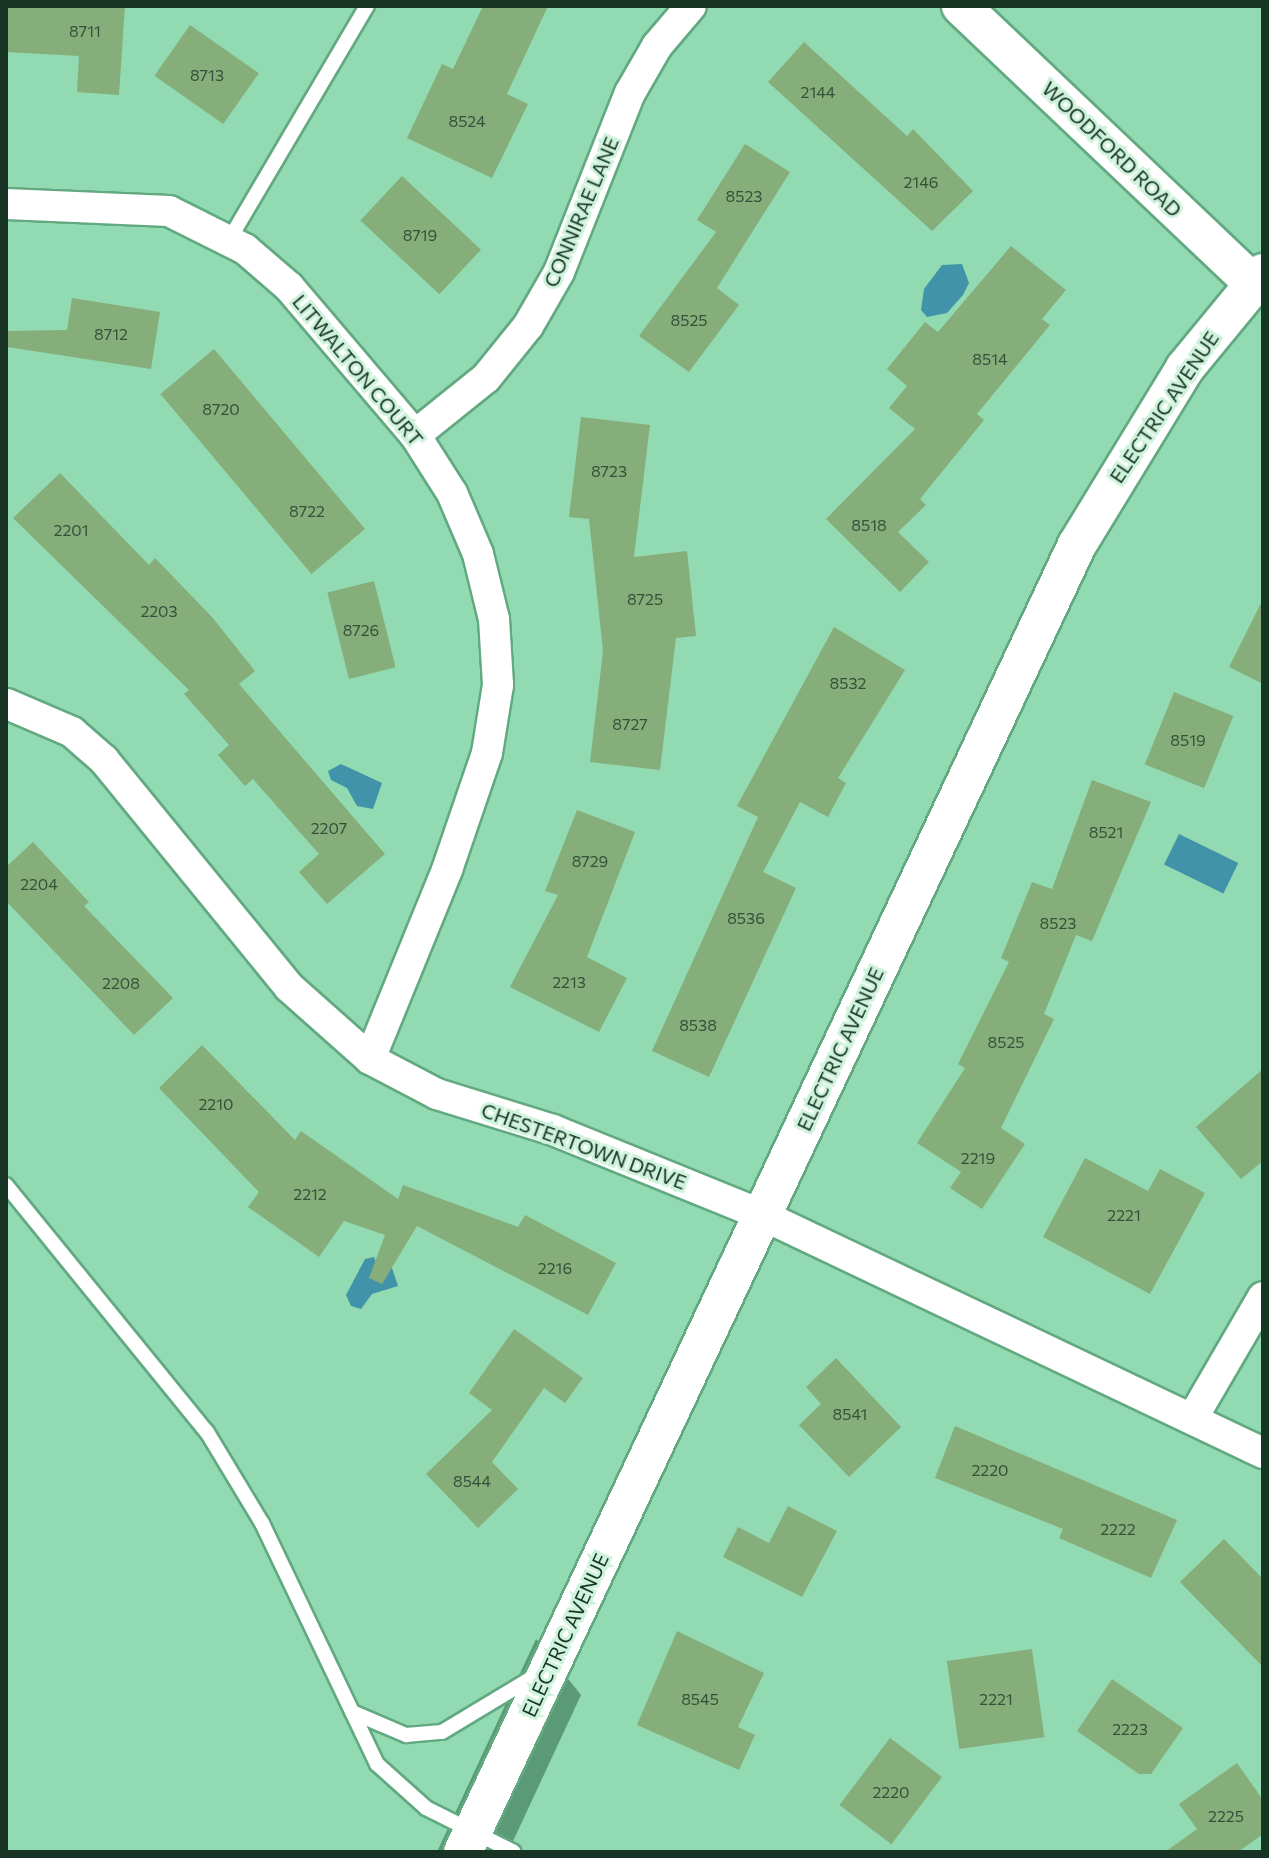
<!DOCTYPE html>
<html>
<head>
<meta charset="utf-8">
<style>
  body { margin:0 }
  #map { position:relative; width:1269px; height:1858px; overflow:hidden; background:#92dab1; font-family:Commissioner,sans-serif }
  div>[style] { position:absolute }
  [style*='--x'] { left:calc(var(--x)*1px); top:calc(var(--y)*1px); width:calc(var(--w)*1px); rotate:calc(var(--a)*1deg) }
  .forest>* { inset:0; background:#5b9a77 }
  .water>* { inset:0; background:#4193a9; transform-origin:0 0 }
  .building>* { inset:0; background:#86ae7a; transform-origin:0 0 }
  .roads { filter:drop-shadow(2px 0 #62a981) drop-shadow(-2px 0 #62a981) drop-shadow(0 2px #62a981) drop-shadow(0 -2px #62a981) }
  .service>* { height:14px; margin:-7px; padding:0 7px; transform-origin:7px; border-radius:7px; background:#fff }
  .minor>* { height:30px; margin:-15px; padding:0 15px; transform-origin:15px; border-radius:15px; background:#fff }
  .tertiary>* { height:38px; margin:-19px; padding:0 19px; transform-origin:19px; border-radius:19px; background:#fff }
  span { translate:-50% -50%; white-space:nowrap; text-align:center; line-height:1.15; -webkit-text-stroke:6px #cff2dc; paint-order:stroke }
  .number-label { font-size:16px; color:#33523a }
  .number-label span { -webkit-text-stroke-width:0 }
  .street-label { font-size:20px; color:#173424 }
  .frame { position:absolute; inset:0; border:8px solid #173424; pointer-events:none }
</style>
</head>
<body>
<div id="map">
  <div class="forest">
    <i style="clip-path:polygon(536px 1639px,581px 1695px,508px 1852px,437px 1852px)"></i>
  </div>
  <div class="water">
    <i style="clip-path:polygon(962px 264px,969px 283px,963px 295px,947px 313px,927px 317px,921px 310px,924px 289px,942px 265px)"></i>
    <i style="clip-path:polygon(341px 764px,382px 783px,373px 809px,357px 806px,347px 788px,331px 780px,328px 771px)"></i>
    <i style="left:1179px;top:834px;width:66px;height:34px;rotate:26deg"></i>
    <i style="clip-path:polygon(374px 1257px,377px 1265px,392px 1268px,398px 1286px,372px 1294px,361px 1309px,351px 1306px,346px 1295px,365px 1259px)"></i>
  </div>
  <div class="building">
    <i style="clip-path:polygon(6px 6px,125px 6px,119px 95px,77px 92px,79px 56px,6px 52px)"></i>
    <i style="clip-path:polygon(483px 6px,548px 6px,507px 94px,528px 104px,492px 178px,407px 138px,442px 64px,453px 69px)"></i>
    <i style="left:190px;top:25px;width:84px;height:62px;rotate:35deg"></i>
    <i style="clip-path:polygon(804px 42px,907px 136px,913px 129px,973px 191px,932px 231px,768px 82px)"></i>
    <i style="clip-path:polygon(745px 144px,790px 172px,717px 288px,739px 305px,689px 372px,639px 336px,716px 232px,697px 220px)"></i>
    <i style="left:402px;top:176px;width:108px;height:61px;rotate:43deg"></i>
    <i style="clip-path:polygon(1011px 246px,1066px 290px,1042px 319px,1050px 325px,977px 414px,984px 420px,920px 499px,926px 505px,898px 532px,929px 562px,900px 592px,826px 519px,915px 429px,889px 408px,907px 386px,887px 369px,925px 322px,938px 332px)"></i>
    <i style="clip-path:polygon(72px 298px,160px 312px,151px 369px,7px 347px,8px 331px,67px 330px)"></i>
    <i style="left:214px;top:349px;width:235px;height:70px;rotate:50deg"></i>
    <i style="clip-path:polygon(581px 417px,650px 425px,634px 557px,687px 551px,696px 636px,676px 638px,660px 770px,590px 762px,603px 651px,589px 519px,569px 517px)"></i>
    <i style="clip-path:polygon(60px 473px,149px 565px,155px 558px,212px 617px,255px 671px,239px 684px,385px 854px,327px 904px,299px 872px,319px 854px,253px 779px,245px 786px,218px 755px,229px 745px,184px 694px,189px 690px,13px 518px)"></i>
    <i style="left:374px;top:581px;width:89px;height:48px;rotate:76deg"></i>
    <i style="clip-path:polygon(1263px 599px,1263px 684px,1229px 667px)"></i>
    <i style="clip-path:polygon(834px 627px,905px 670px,838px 778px,846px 783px,828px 817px,800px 802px,763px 872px,796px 888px,709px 1077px,652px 1051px,758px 817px,737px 806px)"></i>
    <i style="left:1174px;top:692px;width:64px;height:78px;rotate:22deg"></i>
    <i style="clip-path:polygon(1092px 780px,1151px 802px,1092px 941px,1076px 935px,1044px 1014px,1054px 1019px,1001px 1128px,1025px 1144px,982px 1209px,950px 1188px,961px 1172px,917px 1143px,965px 1068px,958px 1064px,1009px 962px,1001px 958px,1032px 882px,1052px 889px)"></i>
    <i style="clip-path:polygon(577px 810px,635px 832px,587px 957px,627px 978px,599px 1032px,510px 987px,558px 895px,545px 891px)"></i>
    <i style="clip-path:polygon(33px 842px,89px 902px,84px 906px,173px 998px,134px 1035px,6px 901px,6px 867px)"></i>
    <i style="clip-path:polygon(202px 1045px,295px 1140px,301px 1131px,398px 1199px,403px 1185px,518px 1227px,525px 1215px,616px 1263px,588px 1315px,417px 1226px,382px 1284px,369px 1278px,385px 1235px,344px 1221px,319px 1257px,248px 1207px,259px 1192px,159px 1088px)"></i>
    <i style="clip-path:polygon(1263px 1069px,1263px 1161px,1241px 1179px,1196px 1127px)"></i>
    <i style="clip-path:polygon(1085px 1158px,1148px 1191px,1160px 1169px,1205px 1193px,1150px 1294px,1043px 1237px)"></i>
    <i style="clip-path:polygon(514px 1329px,583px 1378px,565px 1403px,544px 1388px,492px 1462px,518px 1489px,478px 1528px,426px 1474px,492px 1410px,469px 1393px)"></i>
    <i style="clip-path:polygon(836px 1358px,901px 1427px,849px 1477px,799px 1425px,821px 1404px,806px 1387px)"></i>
    <i style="clip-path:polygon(955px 1426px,1177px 1520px,1151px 1578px,1059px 1538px,1063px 1529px,935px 1478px)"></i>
    <i style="clip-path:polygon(788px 1506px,837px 1531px,802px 1597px,723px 1557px,738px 1527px,769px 1543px)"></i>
    <i style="clip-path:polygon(1224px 1539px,1263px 1579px,1263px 1667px,1180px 1582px)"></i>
    <i style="clip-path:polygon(677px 1631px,764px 1673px,738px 1727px,755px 1735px,739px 1770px,637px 1725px)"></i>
    <i style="left:1032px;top:1649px;width:89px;height:86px;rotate:82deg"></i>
    <i style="clip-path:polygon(1112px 1679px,1183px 1728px,1151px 1774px,1139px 1774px,1077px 1731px)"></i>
    <i style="left:890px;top:1738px;width:65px;height:84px;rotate:37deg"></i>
    <i style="clip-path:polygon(1237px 1763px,1263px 1800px,1263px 1834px,1238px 1852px,1165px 1852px,1197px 1829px,1179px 1804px)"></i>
  </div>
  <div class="roads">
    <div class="service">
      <i style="--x:229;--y:240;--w:272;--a:-59.5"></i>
      <i style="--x:6;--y:1185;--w:318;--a:50.9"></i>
      <i style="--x:207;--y:1432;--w:106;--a:58.9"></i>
      <i style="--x:262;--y:1523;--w:267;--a:64.5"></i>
      <i style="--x:377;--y:1764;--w:66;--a:41.9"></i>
      <i style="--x:426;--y:1808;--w:98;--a:26.6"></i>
      <i style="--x:352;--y:1712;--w:59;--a:23.1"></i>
      <i style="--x:406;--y:1735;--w:36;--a:-5"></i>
      <i style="--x:442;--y:1732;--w:109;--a:-31.1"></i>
    </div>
    <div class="minor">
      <i style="--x:6;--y:204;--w:163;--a:2.5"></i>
      <i style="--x:169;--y:211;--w:85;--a:26.6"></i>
      <i style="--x:245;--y:249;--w:58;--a:40.8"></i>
      <i style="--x:289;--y:287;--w:194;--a:49.6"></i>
      <i style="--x:415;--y:435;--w:69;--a:57.5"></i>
      <i style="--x:452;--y:493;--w:66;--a:66.9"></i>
      <i style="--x:478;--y:554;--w:67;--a:76.2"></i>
      <i style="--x:494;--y:619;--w:66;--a:86.5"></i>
      <i style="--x:498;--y:685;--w:69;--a:99.2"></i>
      <i style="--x:487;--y:753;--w:124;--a:108.9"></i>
      <i style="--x:447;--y:870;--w:204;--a:112.2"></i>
      <i style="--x:415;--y:435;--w:91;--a:-38.8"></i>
      <i style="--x:486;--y:378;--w:67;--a:-51.1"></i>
      <i style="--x:528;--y:326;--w:62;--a:-60.1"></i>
      <i style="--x:559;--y:272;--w:193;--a:-68.4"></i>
      <i style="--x:630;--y:93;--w:54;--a:-60.1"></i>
      <i style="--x:657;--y:46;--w:52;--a:-49.6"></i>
      <i style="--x:7;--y:704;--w:71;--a:23.3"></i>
      <i style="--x:72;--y:732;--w:43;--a:41.2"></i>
      <i style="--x:104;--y:760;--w:293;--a:50.8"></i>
      <i style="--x:289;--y:987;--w:108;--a:41.6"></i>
      <i style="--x:370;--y:1059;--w:76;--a:27.6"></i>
      <i style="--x:437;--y:1094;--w:121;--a:17.2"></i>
      <i style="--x:553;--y:1130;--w:226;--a:22.1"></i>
      <i style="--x:762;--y:1215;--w:555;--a:25.41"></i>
      <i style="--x:1192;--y:1419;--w:141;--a:-59.8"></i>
    </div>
    <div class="tertiary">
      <i style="--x:961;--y:6;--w:402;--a:43.5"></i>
      <i style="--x:463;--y:1852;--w:1444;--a:-64.84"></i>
      <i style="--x:1077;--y:545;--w:207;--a:-58.6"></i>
      <i style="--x:1185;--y:368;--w:123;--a:-50.6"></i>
    </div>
  </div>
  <div class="number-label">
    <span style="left:85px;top:31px">8711</span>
    <span style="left:207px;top:75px">8713</span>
    <span style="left:818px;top:92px">2144</span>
    <span style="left:467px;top:121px">8524</span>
    <span style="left:921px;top:182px">2146</span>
    <span style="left:744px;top:196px">8523</span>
    <span style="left:420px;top:235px">8719</span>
    <span style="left:689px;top:320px">8525</span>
    <span style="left:111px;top:334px">8712</span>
    <span style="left:990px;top:359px">8514</span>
    <span style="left:221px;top:409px">8720</span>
    <span style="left:609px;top:471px">8723</span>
    <span style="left:307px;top:511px">8722</span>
    <span style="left:869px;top:525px">8518</span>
    <span style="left:71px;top:530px">2201</span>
    <span style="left:645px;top:599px">8725</span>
    <span style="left:159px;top:611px">2203</span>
    <span style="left:361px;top:630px">8726</span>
    <span style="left:848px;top:683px">8532</span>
    <span style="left:630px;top:724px">8727</span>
    <span style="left:1188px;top:740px">8519</span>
    <span style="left:329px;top:828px">2207</span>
    <span style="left:1106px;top:832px">8521</span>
    <span style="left:590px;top:861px">8729</span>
    <span style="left:39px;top:884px">2204</span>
    <span style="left:746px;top:918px">8536</span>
    <span style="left:1058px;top:923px">8523</span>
    <span style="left:569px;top:982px">2213</span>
    <span style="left:121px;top:983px">2208</span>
    <span style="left:698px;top:1025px">8538</span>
    <span style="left:1006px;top:1042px">8525</span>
    <span style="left:216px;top:1104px">2210</span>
    <span style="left:978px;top:1158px">2219</span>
    <span style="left:310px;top:1194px">2212</span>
    <span style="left:1124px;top:1215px">2221</span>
    <span style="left:555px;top:1268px">2216</span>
    <span style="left:850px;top:1414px">8541</span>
    <span style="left:990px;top:1470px">2220</span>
    <span style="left:472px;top:1481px">8544</span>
    <span style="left:1118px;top:1529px">2222</span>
    <span style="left:700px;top:1699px">8545</span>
    <span style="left:996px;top:1699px">2221</span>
    <span style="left:1130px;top:1729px">2223</span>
    <span style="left:891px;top:1792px">2220</span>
    <span style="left:1226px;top:1816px">2225</span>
  </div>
  <div class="street-label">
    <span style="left:1112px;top:149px;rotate:44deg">WOODFORD ROAD</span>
    <span style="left:581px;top:212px;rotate:-67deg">CONNIRAE LANE</span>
    <span style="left:358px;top:370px;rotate:50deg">LITWALTON COURT</span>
    <span style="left:1164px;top:407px;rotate:-56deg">ELECTRIC AVENUE</span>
    <span style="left:840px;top:1049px;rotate:-65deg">ELECTRIC AVENUE</span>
    <span style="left:584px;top:1146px;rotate:20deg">CHESTERTOWN DRIVE</span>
    <span style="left:565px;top:1635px;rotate:-65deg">ELECTRIC AVENUE</span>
  </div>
  <div class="frame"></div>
</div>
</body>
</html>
